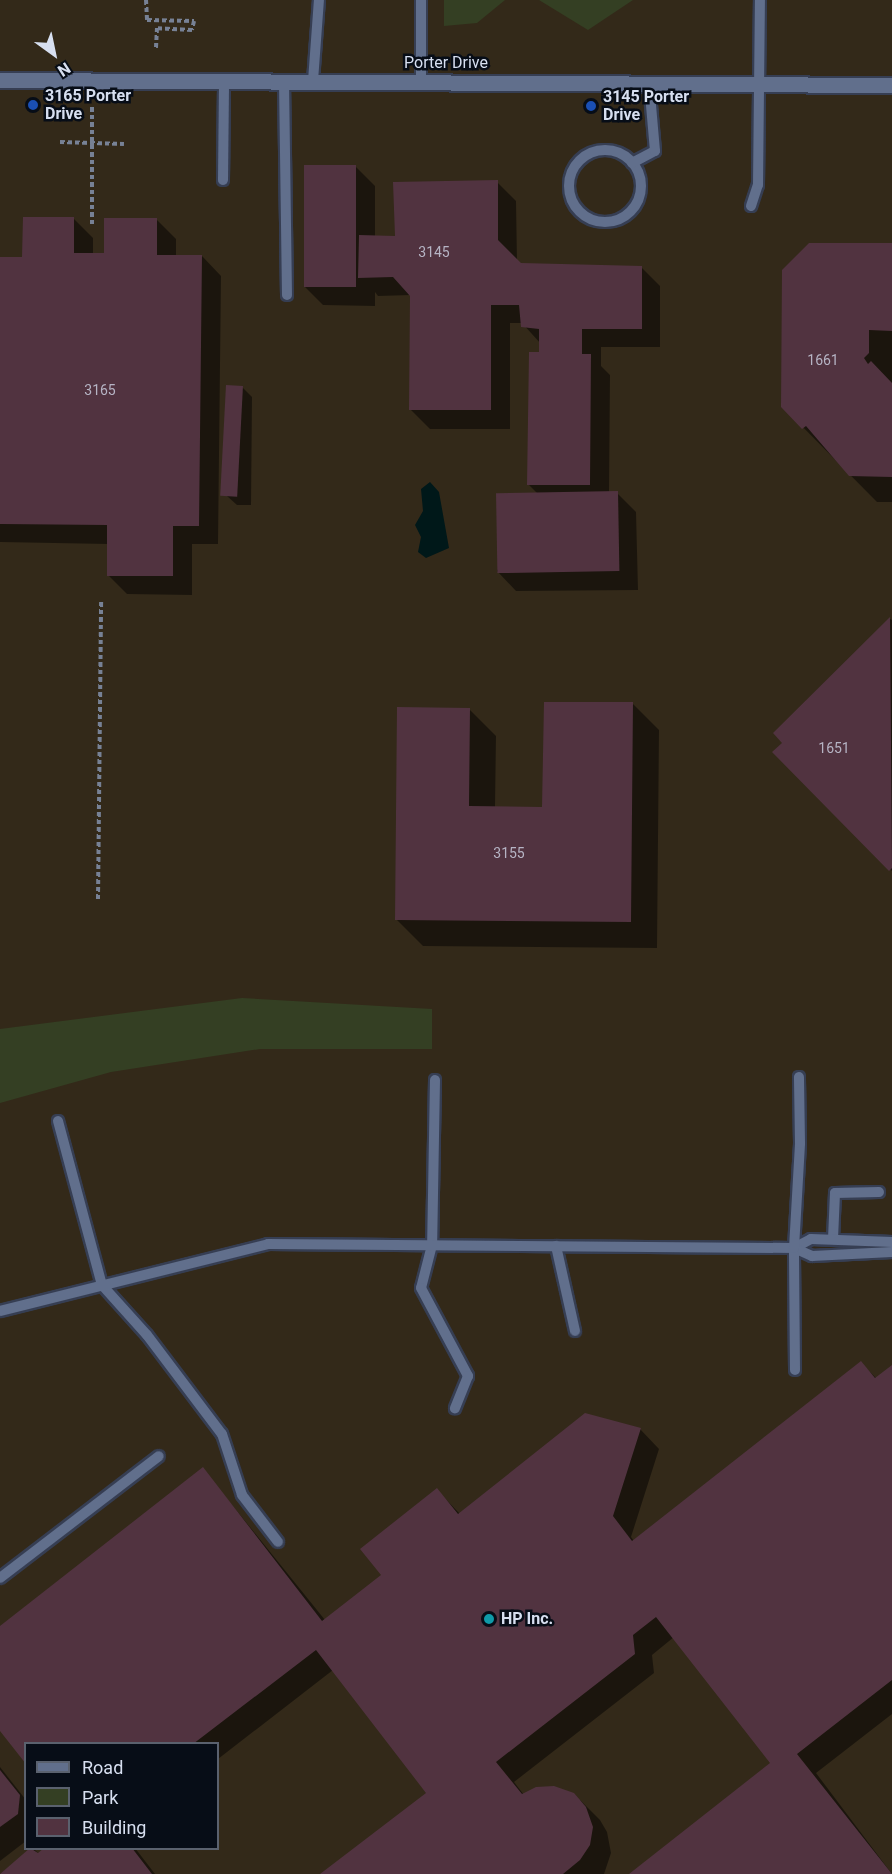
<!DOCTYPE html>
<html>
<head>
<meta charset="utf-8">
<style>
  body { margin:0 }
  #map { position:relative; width:892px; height:1874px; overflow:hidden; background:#17233b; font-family:Roboto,sans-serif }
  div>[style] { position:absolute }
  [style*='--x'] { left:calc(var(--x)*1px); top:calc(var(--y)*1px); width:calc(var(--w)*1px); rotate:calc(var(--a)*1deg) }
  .commercial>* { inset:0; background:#332919 }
  .green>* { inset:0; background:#343f23 }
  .water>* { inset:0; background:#001819 }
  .shadow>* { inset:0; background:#0007 }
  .building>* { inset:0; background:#513340; transform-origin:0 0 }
  .path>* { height:4px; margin-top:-2px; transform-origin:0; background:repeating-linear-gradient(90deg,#778195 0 4.5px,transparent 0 7.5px) }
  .roads { filter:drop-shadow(2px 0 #363e53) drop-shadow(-2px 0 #363e53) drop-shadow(0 2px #363e53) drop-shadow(0 -2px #363e53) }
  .service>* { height:10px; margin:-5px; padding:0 5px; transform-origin:5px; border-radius:5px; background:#616f8c }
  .service>.ring { margin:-5px; padding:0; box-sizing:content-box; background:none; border:10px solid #616f8c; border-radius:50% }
  .tertiary>* { height:15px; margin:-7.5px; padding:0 7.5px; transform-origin:7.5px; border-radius:7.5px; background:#616f8c }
  .dots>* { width:16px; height:16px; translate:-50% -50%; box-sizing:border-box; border:3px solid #070d17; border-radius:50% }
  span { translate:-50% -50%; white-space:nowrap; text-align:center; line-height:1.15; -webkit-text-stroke:5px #070d17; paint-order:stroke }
  .number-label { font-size:14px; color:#b6b4c4 }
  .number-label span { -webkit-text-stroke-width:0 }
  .street-label { font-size:16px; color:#d7dff0 }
  .poi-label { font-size:16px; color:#d7dff0; font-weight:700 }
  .left { translate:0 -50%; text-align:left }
  .legend { position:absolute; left:24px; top:1742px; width:195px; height:108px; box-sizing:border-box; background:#070d17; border:2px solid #5a616e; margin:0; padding:8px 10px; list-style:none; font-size:18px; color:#d7dff0 }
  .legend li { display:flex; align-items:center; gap:12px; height:30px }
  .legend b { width:30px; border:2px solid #5a616e }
  .north { position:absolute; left:24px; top:24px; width:60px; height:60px; -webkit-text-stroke:4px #070d17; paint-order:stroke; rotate:147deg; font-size:16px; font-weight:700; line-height:24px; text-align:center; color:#d7dff0 }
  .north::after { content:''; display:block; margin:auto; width:21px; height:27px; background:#d7dff0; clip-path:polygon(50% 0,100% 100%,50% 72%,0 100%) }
</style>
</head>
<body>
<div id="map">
  <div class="commercial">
    <i style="clip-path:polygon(evenodd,0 0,892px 0,892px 1874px,0 1874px,0 0,26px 1744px,218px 1744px,218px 1848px,26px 1848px,26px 1744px)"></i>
  </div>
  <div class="green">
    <i style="clip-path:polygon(444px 0,505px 0,477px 23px,444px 26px)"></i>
    <i style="clip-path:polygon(539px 0,633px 0,588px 30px)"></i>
    <i style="clip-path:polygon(242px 998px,432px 1009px,432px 1049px,260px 1049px,111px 1072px,0 1103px,0 1029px)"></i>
  </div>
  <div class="water">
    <i style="clip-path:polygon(430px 482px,439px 492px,449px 548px,426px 558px,418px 552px,421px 537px,415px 525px,423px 511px,421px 489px)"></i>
  </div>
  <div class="shadow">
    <i style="clip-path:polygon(356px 167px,375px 186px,375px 237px,396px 237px,497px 182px,516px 201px,517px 261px,521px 265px,641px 267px,660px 286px,660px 347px,601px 347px,601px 366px,610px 375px,609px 493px,617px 493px,636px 512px,638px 590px,516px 591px,497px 571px,537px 493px,529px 485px,541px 344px,522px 323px,510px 323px,510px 429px,430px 429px,410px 409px,411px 295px,378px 296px,375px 292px,375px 306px,323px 305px,304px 286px)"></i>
    <i style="clip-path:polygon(74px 219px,93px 238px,93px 254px,105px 254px,157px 220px,176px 239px,176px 256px,202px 256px,221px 276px,218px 544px,192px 544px,192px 595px,127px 594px,108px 575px,108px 544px,0 542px,0 258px,24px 258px)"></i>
    <i style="clip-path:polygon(892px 245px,892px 502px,877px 502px,783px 407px)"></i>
    <i style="clip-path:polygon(242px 387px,252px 397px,251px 505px,237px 505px,227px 496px)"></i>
    <i style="clip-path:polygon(890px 619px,892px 620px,892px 871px,774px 752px,784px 743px,775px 733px)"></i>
    <i style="clip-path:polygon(633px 704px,659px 730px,657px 948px,423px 946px,396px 919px,470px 710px,496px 736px,495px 807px,544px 808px)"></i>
    <i style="clip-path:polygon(861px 1363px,877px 1379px,892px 1367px,892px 1714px,816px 1773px,892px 1874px,631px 1874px,772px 1763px,674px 1637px,652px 1655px,654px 1673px,514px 1782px,524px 1795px,580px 1800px,600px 1820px,607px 1832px,611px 1853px,604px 1874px,322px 1874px,428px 1793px,333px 1670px,218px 1759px,218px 1744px,26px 1744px,0 1729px,0 1628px,203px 1469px,325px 1620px,383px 1576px,437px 1490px,460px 1514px,640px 1429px,659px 1449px,631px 1537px,634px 1541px)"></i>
    <i style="clip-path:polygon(0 1767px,26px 1800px,26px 1841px,0 1861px)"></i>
    <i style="clip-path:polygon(33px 1848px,39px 1854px,46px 1848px,135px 1848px,155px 1874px,0 1874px)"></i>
  </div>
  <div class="building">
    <i style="left:356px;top:165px;width:122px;height:52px;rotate:90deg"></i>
    <i style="clip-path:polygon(498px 180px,498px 240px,521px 263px,642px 266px,642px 329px,582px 329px,582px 354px,591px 354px,590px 485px,527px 485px,529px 352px,539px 352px,539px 329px,521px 327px,519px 305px,491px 305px,491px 410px,409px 410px,410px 296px,393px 277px,358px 278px,359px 235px,395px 236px,393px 182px)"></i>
    <i style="clip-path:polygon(23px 217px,74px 217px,74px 253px,104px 253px,104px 218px,157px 218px,157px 255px,202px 255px,199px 526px,173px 526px,173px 576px,107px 576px,107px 525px,0 524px,0 257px,22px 257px)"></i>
    <i style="clip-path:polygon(809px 243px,892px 243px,892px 331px,869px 330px,869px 353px,864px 358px,868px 364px,871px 361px,892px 383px,892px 477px,849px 476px,806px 426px,802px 429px,781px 407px,782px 270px)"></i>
    <i style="left:226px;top:385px;width:17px;height:111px;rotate:3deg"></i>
    <i style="left:618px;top:491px;width:80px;height:122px;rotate:89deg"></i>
    <i style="clip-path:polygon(890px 617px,892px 868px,889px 871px,772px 752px,782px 743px,773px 733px)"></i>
    <i style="clip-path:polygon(544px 702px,633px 702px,631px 922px,395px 920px,397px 707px,470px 708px,469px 806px,542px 807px)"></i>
    <i style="clip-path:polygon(861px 1361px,875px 1378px,892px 1365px,892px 1680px,797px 1754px,892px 1874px,629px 1874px,770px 1763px,656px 1617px,633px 1635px,635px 1654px,496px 1762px,522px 1794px,536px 1787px,554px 1786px,574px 1793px,586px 1807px,593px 1827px,590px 1845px,580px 1860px,563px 1874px,320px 1874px,426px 1793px,316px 1650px,193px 1744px,26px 1744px,26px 1764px,0 1731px,0 1626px,203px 1467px,322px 1621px,381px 1575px,360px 1549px,437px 1488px,458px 1514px,585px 1413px,641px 1428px,613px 1516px,632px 1541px)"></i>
    <i style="clip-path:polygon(0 1770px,20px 1795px,18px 1814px,0 1827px)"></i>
    <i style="clip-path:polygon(30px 1848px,38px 1853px,44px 1848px,132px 1848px,152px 1874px,0 1874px)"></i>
  </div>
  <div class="path">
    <i style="--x:146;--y:0;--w:20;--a:87"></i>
    <i style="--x:147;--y:20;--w:47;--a:1.2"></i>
    <i style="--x:194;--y:21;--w:9;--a:103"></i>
    <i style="--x:192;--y:30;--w:35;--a:-177"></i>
    <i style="--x:157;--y:28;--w:20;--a:93"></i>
    <i style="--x:60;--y:142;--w:64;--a:1.8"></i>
    <i style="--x:92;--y:224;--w:120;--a:-90"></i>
    <i style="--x:98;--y:899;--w:298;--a:-89.4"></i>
  </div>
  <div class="roads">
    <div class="service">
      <i style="--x:421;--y:0;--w:81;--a:90"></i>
      <i style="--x:284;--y:81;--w:214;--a:89.2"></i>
      <i style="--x:313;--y:81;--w:81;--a:-85.8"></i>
      <i class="ring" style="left:569px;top:150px;width:62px;height:62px"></i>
      <i style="--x:632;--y:163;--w:26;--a:-28"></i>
      <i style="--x:655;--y:151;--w:68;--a:-95"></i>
      <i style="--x:223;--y:180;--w:100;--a:-89.4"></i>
      <i style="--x:751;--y:206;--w:22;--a:-72"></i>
      <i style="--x:758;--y:185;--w:185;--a:-89.4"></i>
      <i style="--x:435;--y:1080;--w:165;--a:91"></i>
      <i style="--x:432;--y:1245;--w:44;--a:104.3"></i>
      <i style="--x:421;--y:1288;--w:100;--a:61.9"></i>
      <i style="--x:468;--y:1376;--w:35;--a:112"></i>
      <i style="--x:58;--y:1121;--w:170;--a:75"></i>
      <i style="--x:102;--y:1285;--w:67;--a:48"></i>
      <i style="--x:147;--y:1335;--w:124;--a:52.9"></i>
      <i style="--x:222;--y:1434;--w:64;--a:71.8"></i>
      <i style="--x:242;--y:1495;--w:59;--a:52.5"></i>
      <i style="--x:833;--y:1239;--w:46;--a:-87.5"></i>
      <i style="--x:835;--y:1193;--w:44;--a:-1.3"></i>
      <i style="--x:556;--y:1246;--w:87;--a:77.4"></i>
      <i style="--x:794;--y:1248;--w:19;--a:-28"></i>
      <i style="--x:811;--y:1239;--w:81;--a:2.1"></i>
      <i style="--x:0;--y:1311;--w:276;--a:-14"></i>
      <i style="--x:268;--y:1244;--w:526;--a:0.44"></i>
      <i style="--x:794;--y:1248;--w:20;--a:24"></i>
      <i style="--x:812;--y:1256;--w:80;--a:-2.9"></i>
      <i style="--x:795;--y:1370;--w:122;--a:-90.5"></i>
      <i style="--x:794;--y:1248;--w:105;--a:-86.7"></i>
      <i style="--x:800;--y:1143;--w:66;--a:-90.9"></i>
      <i style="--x:0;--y:1578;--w:200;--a:-37.5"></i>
    </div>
    <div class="tertiary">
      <i style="--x:0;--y:80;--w:892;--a:0.32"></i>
    </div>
  </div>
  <div class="dots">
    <i style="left:33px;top:105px;background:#1a4fb4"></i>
    <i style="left:591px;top:106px;background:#1a4fb4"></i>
    <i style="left:489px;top:1619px;background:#0f9aa8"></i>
  </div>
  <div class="number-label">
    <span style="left:434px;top:252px">3145</span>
    <span style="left:823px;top:360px">1661</span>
    <span style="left:100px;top:390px">3165</span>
    <span style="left:834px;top:748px">1651</span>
    <span style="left:509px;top:853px">3155</span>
  </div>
  <div class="street-label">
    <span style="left:446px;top:63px">Porter Drive</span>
  </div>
  <div class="poi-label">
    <span class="left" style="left:45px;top:105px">3165 Porter<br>Drive</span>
    <span class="left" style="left:603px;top:106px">3145 Porter<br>Drive</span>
    <span class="left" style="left:501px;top:1619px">HP Inc.</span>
  </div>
  <ul class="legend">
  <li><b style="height:8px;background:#616f8c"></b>Road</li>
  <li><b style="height:16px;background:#343f23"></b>Park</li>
  <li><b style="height:16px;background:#513340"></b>Building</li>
  </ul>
  <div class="north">N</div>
</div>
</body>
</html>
